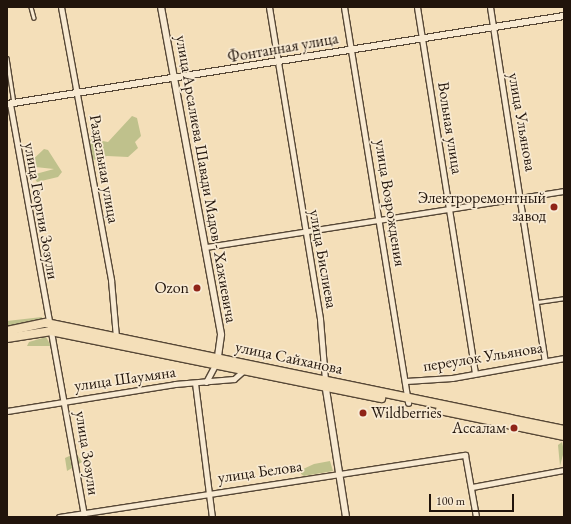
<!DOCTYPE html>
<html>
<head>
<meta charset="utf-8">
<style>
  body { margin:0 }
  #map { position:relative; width:571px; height:524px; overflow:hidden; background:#f4dfb9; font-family:"EB Garamond",serif }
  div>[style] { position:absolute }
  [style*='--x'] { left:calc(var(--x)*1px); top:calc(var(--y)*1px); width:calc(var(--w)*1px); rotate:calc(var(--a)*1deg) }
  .green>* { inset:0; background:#bfc18c }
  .roads { filter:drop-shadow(1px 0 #564736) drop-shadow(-1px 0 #564736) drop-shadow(0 1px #564736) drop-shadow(0 -1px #564736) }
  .service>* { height:2.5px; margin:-1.25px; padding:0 1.25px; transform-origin:1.25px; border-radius:1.25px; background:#f8ead2 }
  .minor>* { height:5px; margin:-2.5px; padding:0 2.5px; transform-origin:2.5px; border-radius:2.5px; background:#f8ead2 }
  .tertiary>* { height:6px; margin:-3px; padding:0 3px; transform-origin:3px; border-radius:3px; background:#f8ead2 }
  .primary>* { height:8px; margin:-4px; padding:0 4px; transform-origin:4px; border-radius:4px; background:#f4dfb9 }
  .dots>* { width:11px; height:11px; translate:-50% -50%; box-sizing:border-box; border:2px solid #f8ead2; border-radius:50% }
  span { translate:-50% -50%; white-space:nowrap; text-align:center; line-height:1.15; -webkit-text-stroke:3.5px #f8ead2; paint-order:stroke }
  .street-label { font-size:16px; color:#21140b }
  .poi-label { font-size:16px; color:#21140b }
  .right { translate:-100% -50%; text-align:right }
  .left { translate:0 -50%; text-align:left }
  .frame { position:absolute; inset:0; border:8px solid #21140b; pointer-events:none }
  .scale { position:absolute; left:429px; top:494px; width:85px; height:18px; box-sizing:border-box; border:2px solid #21140b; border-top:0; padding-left:5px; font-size:12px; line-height:14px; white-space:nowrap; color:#21140b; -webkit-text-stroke:3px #f8ead2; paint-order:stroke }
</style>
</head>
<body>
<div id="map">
  <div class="green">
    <i style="clip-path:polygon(132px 116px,137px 118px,141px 136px,135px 142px,138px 148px,128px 157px,107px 156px,90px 161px,87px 143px,92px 139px,108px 142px)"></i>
    <i style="clip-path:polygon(44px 149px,48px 150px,62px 172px,58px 177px,37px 182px,32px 175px,54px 169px,26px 166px)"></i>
    <i style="clip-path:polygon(42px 317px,41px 321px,7px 326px,7px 321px)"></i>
    <i style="clip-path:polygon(46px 337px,51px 346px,27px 346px,29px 342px)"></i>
    <i style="clip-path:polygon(562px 442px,564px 451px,560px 466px,558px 445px)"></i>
    <i style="clip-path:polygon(76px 453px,82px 462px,67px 471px,65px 458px)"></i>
    <i style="clip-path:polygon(330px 461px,333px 471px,304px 476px,301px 474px,301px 470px,314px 464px)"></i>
  </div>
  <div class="roads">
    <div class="service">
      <i style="--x:31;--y:7;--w:11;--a:75"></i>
      <i style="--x:7;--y:58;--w:46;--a:81.2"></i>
      <i style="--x:537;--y:302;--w:27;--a:-8"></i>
    </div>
    <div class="minor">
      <i style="--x:61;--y:7;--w:278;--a:79.6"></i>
      <i style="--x:111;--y:280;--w:57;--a:85"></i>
      <i style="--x:269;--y:7;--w:316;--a:80.7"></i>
      <i style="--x:320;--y:319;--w:61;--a:85.3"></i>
      <i style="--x:344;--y:7;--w:401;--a:80.8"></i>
      <i style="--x:417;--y:7;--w:371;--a:81"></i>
      <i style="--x:490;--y:7;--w:358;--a:81.2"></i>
      <i style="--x:10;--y:104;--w:420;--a:79.8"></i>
      <i style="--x:206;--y:247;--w:362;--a:-8.9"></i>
      <i style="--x:406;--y:381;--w:46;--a:-3.7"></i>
      <i style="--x:452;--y:378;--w:114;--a:-10.1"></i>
      <i style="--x:206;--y:382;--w:21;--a:-62"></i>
      <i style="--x:195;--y:383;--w:135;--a:82.8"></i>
      <i style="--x:7;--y:411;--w:170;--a:-9.1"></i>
      <i style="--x:175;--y:384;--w:59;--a:-4.8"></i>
      <i style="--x:234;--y:379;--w:13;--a:-42"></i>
      <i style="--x:472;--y:487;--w:94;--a:-10.5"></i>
      <i style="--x:59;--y:517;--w:411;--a:-8.7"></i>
      <i style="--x:465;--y:455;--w:63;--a:79.9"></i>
    </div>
    <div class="tertiary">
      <i style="--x:161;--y:7;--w:333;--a:79.6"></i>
      <i style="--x:221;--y:335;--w:22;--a:98"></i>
      <i style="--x:7;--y:104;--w:564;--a:-8.98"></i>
      <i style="--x:325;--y:383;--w:136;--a:81.1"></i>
    </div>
    <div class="primary">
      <i style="--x:7;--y:331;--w:40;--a:-12"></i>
      <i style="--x:46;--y:323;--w:529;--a:11.67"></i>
      <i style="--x:7;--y:338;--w:45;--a:-9"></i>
      <i style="--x:51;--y:331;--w:337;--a:11.5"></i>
      <i style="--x:440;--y:410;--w:127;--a:11.8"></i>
    </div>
  </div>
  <div class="dots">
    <i style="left:554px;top:207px;background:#8f2418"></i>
    <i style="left:197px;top:288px;background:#8f2418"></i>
    <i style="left:363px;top:413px;background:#8f2418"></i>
    <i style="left:514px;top:428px;background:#8f2418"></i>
  </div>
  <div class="street-label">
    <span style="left:283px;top:48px;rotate:-10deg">Фонтанная улица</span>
    <span style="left:522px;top:122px;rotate:80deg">улица Ульянова</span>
    <span style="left:450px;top:128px;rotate:81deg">Вольная улица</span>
    <span style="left:104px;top:169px;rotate:80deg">Раздельная улица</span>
    <span style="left:206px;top:179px;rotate:80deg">улица Арсалиева Шавади Мадов - Хажиевича</span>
    <span style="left:390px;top:203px;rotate:81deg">улица Возрождения</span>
    <span style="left:41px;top:211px;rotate:80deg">улица Георгия Зозули</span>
    <span style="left:323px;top:259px;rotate:80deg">улица Бислиева</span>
    <span style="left:483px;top:357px;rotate:-9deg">переулок Ульянова</span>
    <span style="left:289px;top:358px;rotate:12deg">улица Сайханова</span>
    <span style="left:125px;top:379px;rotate:-8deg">улица Шаумяна</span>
    <span style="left:87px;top:453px;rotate:81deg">улица Зозули</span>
    <span style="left:260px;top:472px;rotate:-8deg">улица Белова</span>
  </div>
  <div class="poi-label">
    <span class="right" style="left:546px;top:207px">Электроремонтный<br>завод</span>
    <span class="right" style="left:189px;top:288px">Ozon</span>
    <span class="left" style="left:371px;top:413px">Wildberries</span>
    <span class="right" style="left:506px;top:428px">Ассалам</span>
  </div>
  <div class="frame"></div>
  <div class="scale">100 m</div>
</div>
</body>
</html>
